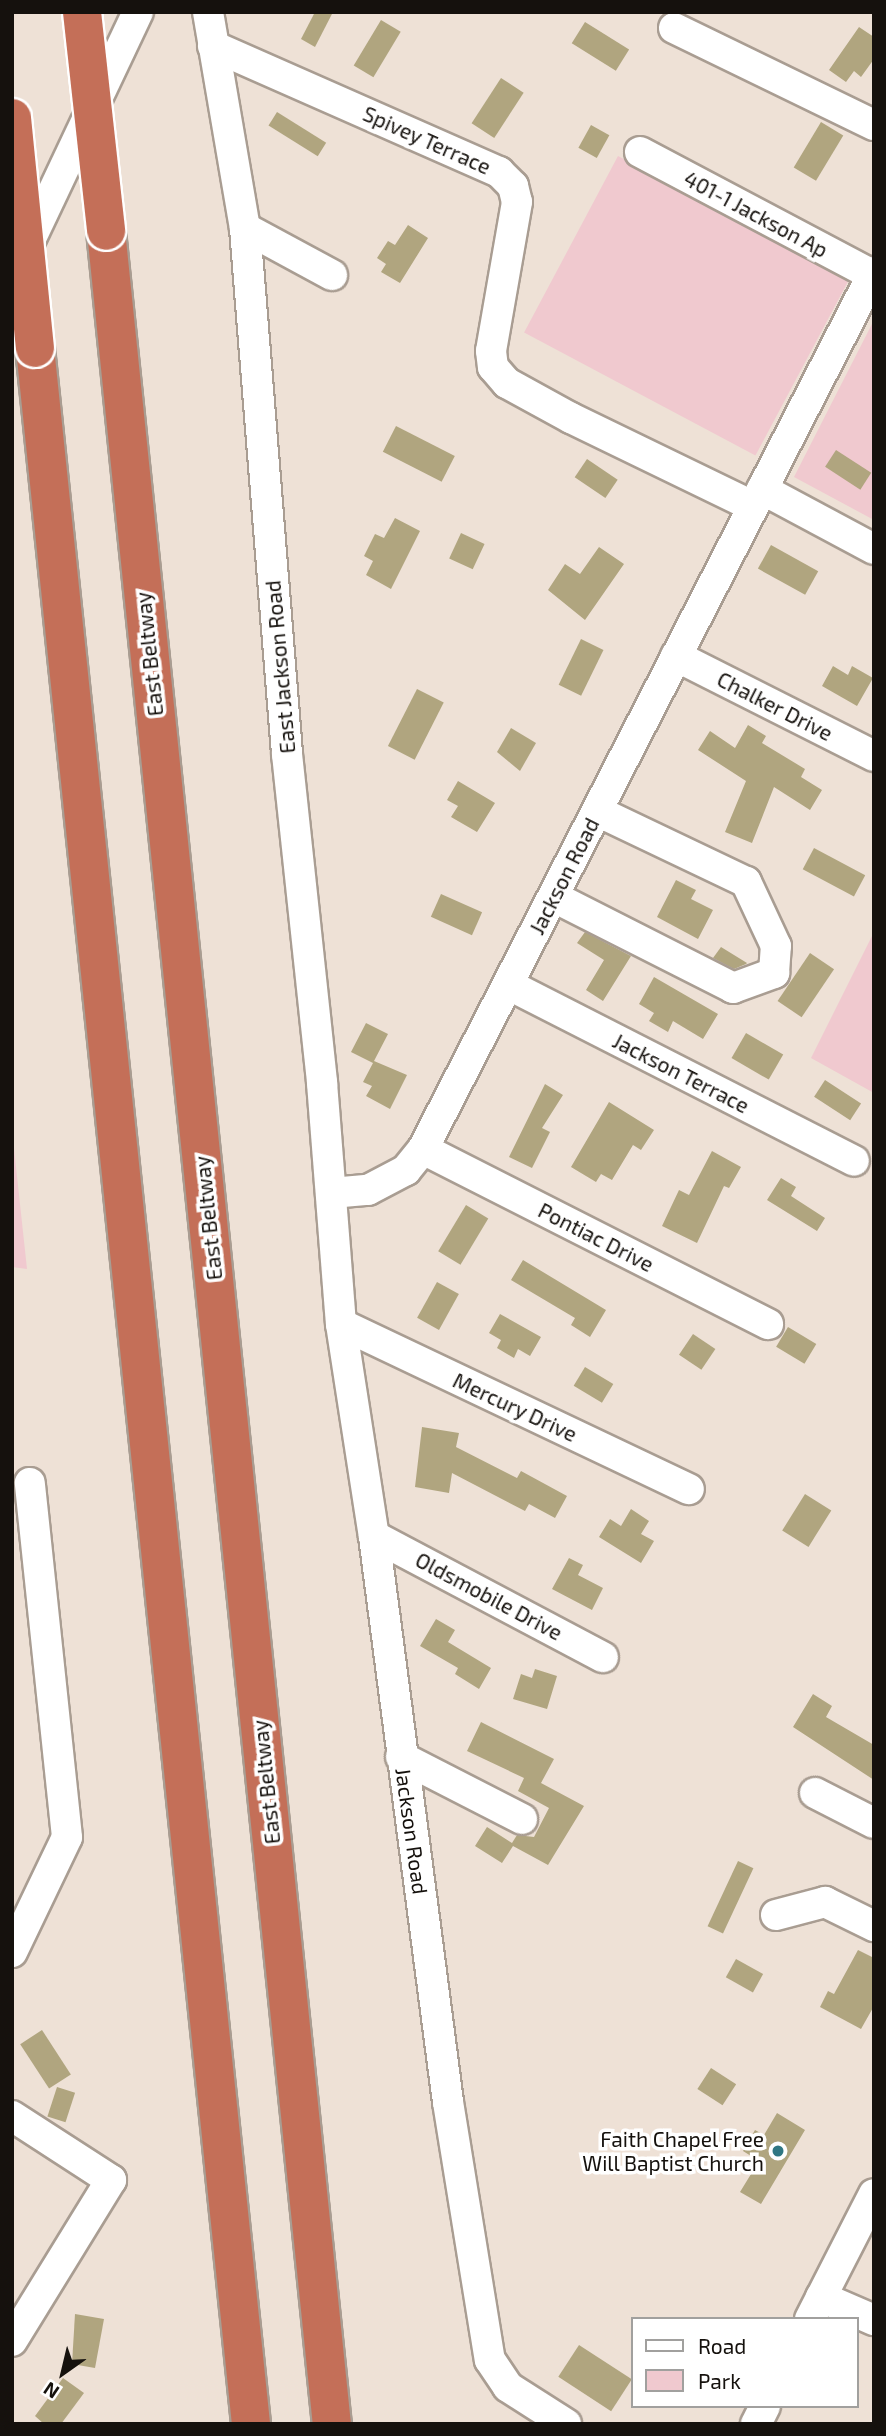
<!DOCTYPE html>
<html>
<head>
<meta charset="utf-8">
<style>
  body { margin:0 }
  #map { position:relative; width:886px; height:2436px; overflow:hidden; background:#eee1d6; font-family:"Exo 2",sans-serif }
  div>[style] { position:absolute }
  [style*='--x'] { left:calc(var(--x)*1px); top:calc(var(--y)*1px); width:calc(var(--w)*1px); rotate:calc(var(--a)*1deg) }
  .green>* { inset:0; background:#f0c9cf; transform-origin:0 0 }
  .building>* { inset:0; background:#b0a57f; transform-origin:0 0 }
  .roads { filter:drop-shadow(2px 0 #a99d92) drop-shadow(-2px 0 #a99d92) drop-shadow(0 2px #a99d92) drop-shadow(0 -2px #a99d92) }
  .minor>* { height:30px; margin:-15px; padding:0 15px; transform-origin:15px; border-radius:15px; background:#fff }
  .highway>* { height:38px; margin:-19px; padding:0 19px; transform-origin:19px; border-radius:19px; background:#c46f58 }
  .bridges { filter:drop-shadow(2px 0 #fff) drop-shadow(-2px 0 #fff) drop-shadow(0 2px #fff) drop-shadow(0 -2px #fff) }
  .highway-bridge>* { height:38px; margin:-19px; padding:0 19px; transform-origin:19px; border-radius:19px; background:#c46f58 }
  .dots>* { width:19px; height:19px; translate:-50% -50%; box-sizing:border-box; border:4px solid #fff; border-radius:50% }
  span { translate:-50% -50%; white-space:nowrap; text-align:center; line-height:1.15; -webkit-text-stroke:7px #fff; paint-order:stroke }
  .street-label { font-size:21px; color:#15110d }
  .poi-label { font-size:21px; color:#15110d }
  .right { translate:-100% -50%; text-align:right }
  .frame { position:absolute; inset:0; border:14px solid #15110d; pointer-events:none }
  .legend { position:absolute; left:631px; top:2317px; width:228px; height:91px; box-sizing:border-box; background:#fff; border:2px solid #a1a09e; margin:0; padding:9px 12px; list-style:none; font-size:21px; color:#15110d }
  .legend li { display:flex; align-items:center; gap:14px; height:35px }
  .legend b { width:35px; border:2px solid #a1a09e }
  .north { position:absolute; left:28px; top:2338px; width:70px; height:70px; -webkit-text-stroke:5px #fff; paint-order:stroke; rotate:214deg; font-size:19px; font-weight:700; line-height:28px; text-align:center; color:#15110d }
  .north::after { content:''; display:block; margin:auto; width:24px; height:32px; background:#15110d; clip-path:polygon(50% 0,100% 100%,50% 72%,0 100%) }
</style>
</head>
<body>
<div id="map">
  <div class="green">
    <i style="left:618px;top:156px;width:262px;height:200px;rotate:28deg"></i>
    <i style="clip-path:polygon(874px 320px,874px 520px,794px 477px)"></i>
    <i style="clip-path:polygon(874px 932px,874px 1093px,811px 1058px)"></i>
    <i style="clip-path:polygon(12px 1130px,27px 1269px,12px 1267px)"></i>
  </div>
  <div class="building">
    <i style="clip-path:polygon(315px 12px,333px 12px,315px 47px,301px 39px)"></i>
    <i style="left:381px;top:20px;width:23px;height:53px;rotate:31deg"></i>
    <i style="left:585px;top:22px;width:52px;height:25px;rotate:32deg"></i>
    <i style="clip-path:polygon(859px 27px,874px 37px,874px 59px,861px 77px,854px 71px,846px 82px,829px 70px)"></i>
    <i style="left:501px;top:78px;width:27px;height:54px;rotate:33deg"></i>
    <i style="left:277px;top:112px;width:58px;height:16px;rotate:32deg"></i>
    <i style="left:821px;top:122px;width:26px;height:53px;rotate:31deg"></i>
    <i style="left:591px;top:125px;width:21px;height:26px;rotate:29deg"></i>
    <i style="clip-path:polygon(408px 225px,428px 238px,400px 283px,381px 272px,386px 264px,377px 258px,388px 241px,395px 245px)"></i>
    <i style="left:396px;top:426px;width:66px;height:29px;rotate:27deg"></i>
    <i style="left:836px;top:450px;width:42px;height:20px;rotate:33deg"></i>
    <i style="left:587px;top:459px;width:37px;height:22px;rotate:34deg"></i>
    <i style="clip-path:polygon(395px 518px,420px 531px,391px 589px,366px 575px,373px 561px,364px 556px,375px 534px,384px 538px)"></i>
    <i style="left:461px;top:533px;width:26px;height:28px;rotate:25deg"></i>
    <i style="left:771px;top:545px;width:54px;height:27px;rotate:29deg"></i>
    <i style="clip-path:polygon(599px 547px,624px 564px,585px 620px,548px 590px,565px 564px,580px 574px)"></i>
    <i style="left:581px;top:639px;width:25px;height:51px;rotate:26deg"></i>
    <i style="clip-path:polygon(833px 666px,848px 675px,852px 666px,873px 678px,857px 706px,822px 686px)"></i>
    <i style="left:417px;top:689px;width:30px;height:64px;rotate:27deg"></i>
    <i style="clip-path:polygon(748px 725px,766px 736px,762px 743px,805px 769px,801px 777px,822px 790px,810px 810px,774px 787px,752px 843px,725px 832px,746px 781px,698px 750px,710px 731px,735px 748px)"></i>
    <i style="clip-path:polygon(511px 728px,536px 743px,520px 771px,497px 752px)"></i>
    <i style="clip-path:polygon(458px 781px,495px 803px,477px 832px,451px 817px,458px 806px,447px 800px)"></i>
    <i style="left:814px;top:848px;width:58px;height:24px;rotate:28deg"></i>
    <i style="clip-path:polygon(676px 880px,696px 890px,691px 899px,713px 910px,698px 939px,657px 917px)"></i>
    <i style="left:441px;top:894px;width:45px;height:25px;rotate:24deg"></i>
    <i style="clip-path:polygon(585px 932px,631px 956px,603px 1001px,586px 990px,604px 960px,577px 943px)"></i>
    <i style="clip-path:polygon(721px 947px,747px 963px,746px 964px,734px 969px,713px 958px)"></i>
    <i style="left:810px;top:953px;width:29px;height:58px;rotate:34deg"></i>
    <i style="clip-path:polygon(654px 977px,718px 1014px,703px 1039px,673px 1021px,668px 1032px,649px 1021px,654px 1013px,639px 1004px)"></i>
    <i style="clip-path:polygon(366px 1023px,388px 1034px,374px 1061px,407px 1075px,390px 1109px,366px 1096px,372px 1086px,363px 1082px,373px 1063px,351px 1052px)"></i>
    <i style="left:746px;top:1033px;width:43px;height:29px;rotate:30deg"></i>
    <i style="left:825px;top:1080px;width:43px;height:20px;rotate:33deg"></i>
    <i style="clip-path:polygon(545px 1084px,563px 1095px,542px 1128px,550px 1132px,532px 1168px,509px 1157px)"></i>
    <i style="clip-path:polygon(609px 1102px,654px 1130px,641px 1150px,633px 1145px,612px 1180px,601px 1174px,596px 1182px,571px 1167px)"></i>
    <i style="clip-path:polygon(712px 1151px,741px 1167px,729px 1188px,724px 1186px,697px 1243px,662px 1226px,679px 1190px,689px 1195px)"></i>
    <i style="clip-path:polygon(781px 1178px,796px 1187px,791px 1196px,825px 1218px,817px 1231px,767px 1200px)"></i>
    <i style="left:466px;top:1205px;width:26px;height:54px;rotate:31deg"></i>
    <i style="clip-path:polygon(523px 1260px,606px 1310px,590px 1337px,571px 1325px,575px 1318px,511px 1280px)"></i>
    <i style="left:437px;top:1282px;width:25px;height:41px;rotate:29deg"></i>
    <i style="clip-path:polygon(500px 1314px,541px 1337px,530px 1356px,518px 1349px,514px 1358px,497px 1348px,501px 1340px,489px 1333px)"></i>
    <i style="left:788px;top:1327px;width:33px;height:23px;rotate:31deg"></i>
    <i style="left:693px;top:1334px;width:27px;height:25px;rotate:34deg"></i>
    <i style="left:585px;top:1367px;width:33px;height:22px;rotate:31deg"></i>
    <i style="clip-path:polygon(422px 1427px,459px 1433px,456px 1447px,517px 1478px,521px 1471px,567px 1496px,555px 1518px,529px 1504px,525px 1511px,452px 1473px,449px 1493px,415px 1487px)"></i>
    <i style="left:805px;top:1494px;width:31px;height:43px;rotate:32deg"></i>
    <i style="clip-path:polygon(631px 1509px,649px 1521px,641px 1534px,654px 1541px,641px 1563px,599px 1537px,610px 1519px,621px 1526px)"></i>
    <i style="clip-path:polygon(569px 1558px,583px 1565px,578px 1575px,603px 1588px,592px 1610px,552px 1589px)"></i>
    <i style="clip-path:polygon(436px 1619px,455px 1630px,448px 1642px,491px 1668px,479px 1689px,455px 1674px,458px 1668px,420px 1646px)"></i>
    <i style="clip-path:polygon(535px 1669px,557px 1676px,547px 1709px,513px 1699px,521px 1674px,532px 1678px)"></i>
    <i style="clip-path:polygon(813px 1694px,832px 1706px,826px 1717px,874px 1745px,874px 1780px,793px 1727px)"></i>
    <i style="clip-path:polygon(481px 1722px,554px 1759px,541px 1783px,584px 1806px,548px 1865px,513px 1846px,502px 1863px,475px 1846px,487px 1827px,512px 1843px,517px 1835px,534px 1837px,549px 1808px,518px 1791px,524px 1778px,467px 1751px)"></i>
    <i style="left:738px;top:1861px;width:17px;height:72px;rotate:25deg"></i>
    <i style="clip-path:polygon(858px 1950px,874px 1958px,874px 2006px,861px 2029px,820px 2007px,828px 1991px,834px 1994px)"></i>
    <i style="left:736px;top:1959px;width:31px;height:21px;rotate:29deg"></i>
    <i style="left:42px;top:2030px;width:53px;height:26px;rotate:57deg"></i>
    <i style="left:711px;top:2068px;width:30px;height:25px;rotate:33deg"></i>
    <i style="left:57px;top:2087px;width:19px;height:31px;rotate:18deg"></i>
    <i style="clip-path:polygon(777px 2113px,805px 2130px,761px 2204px,740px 2192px,759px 2161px,743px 2151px,755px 2130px,764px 2135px)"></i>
    <i style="clip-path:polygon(75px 2314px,104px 2319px,95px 2368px,72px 2364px)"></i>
    <i style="left:579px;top:2345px;width:63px;height:38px;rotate:33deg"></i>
    <i style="clip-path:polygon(63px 2378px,84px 2393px,61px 2424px,44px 2424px,35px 2416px)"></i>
  </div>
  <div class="roads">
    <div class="minor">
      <i style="--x:208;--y:12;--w:219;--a:80.3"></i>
      <i style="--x:245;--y:228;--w:528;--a:85.43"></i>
      <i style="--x:287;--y:754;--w:331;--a:83.9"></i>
      <i style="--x:322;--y:1083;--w:242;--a:85.5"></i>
      <i style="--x:341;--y:1324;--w:215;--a:81.2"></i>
      <i style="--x:374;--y:1536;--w:571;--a:82.55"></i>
      <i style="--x:448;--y:2102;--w:261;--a:80.8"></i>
      <i style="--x:490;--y:2360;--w:32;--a:56"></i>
      <i style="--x:508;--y:2387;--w:69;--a:32.5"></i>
      <i style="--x:674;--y:28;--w:222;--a:25.9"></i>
      <i style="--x:213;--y:46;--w:313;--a:23.8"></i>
      <i style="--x:499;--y:172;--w:20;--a:45"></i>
      <i style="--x:513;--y:186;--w:16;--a:76"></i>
      <i style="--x:517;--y:202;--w:151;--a:99.9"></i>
      <i style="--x:491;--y:351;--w:16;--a:83"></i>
      <i style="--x:493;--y:367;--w:21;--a:49"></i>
      <i style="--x:507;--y:383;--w:73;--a:28.7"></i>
      <i style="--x:571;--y:418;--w:201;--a:25.9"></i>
      <i style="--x:640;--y:152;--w:263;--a:27.9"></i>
      <i style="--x:245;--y:228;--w:99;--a:28.4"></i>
      <i style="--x:24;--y:253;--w:267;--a:-64.7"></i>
      <i style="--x:762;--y:489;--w:127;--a:28.2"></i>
      <i style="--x:676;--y:656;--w:222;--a:26.8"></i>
      <i style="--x:554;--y:897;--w:201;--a:26.9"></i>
      <i style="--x:733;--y:988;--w:44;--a:-20.1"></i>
      <i style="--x:774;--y:973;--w:27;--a:-86"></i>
      <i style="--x:776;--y:946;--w:71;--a:-115.1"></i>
      <i style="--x:746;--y:882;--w:165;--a:-154.5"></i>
      <i style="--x:509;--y:985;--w:387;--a:27"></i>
      <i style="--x:423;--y:1149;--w:387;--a:26.9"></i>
      <i style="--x:331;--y:1193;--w:37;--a:-5"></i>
      <i style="--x:368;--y:1190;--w:43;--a:-27.8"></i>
      <i style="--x:406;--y:1170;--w:27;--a:-51"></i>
      <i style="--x:423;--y:1149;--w:986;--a:-62.79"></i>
      <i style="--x:341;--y:1324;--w:385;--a:25.4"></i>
      <i style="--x:374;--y:1536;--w:259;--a:27.9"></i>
      <i style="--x:401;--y:1757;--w:136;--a:27.1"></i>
      <i style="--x:815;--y:1793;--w:66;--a:27"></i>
      <i style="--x:776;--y:1915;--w:51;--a:-14.9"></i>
      <i style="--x:825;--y:1902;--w:55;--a:26.1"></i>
      <i style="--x:12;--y:1952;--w:127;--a:-64.4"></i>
      <i style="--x:67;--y:1837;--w:356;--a:-96"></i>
      <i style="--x:12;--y:2116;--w:118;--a:32.9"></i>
      <i style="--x:111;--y:2180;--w:189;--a:121.6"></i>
      <i style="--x:821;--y:2297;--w:58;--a:23.5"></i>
      <i style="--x:810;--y:2319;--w:140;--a:-62.9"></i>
      <i style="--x:756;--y:2424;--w:20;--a:-63"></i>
    </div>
    <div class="highway">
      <i style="--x:106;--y:231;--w:2205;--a:84.12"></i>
      <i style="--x:35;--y:348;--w:2087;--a:84.06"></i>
    </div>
  </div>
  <div class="bridges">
    <div class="highway-bridge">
      <i style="--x:82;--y:12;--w:220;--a:83.7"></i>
      <i style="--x:12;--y:118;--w:231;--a:84.3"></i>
    </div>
  </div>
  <div class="dots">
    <i style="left:778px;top:2151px;background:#307783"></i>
  </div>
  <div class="street-label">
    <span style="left:427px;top:140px;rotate:24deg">Spivey Terrace</span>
    <span style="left:756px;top:214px;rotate:28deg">401-1 Jackson Ap</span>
    <span style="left:149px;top:654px;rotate:-96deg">East Beltway</span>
    <span style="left:280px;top:667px;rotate:-95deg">East Jackson Road</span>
    <span style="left:775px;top:706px;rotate:27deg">Chalker Drive</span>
    <span style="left:564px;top:876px;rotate:-63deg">Jackson Road</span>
    <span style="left:681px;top:1073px;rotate:27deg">Jackson Terrace</span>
    <span style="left:208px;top:1218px;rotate:-96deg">East Beltway</span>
    <span style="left:596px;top:1237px;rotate:27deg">Pontiac Drive</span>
    <span style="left:515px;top:1407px;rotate:25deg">Mercury Drive</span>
    <span style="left:489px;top:1596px;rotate:28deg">Oldsmobile Drive</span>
    <span style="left:266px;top:1782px;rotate:-96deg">East Beltway</span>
    <span style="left:412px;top:1831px;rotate:82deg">Jackson Road</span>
  </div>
  <div class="poi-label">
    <span class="right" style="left:764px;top:2151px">Faith Chapel Free<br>Will Baptist Church</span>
  </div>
  <div class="frame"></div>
  <ul class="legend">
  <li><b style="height:9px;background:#fff"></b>Road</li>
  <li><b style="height:19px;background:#f0c9cf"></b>Park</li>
  </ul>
  <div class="north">N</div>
</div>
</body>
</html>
